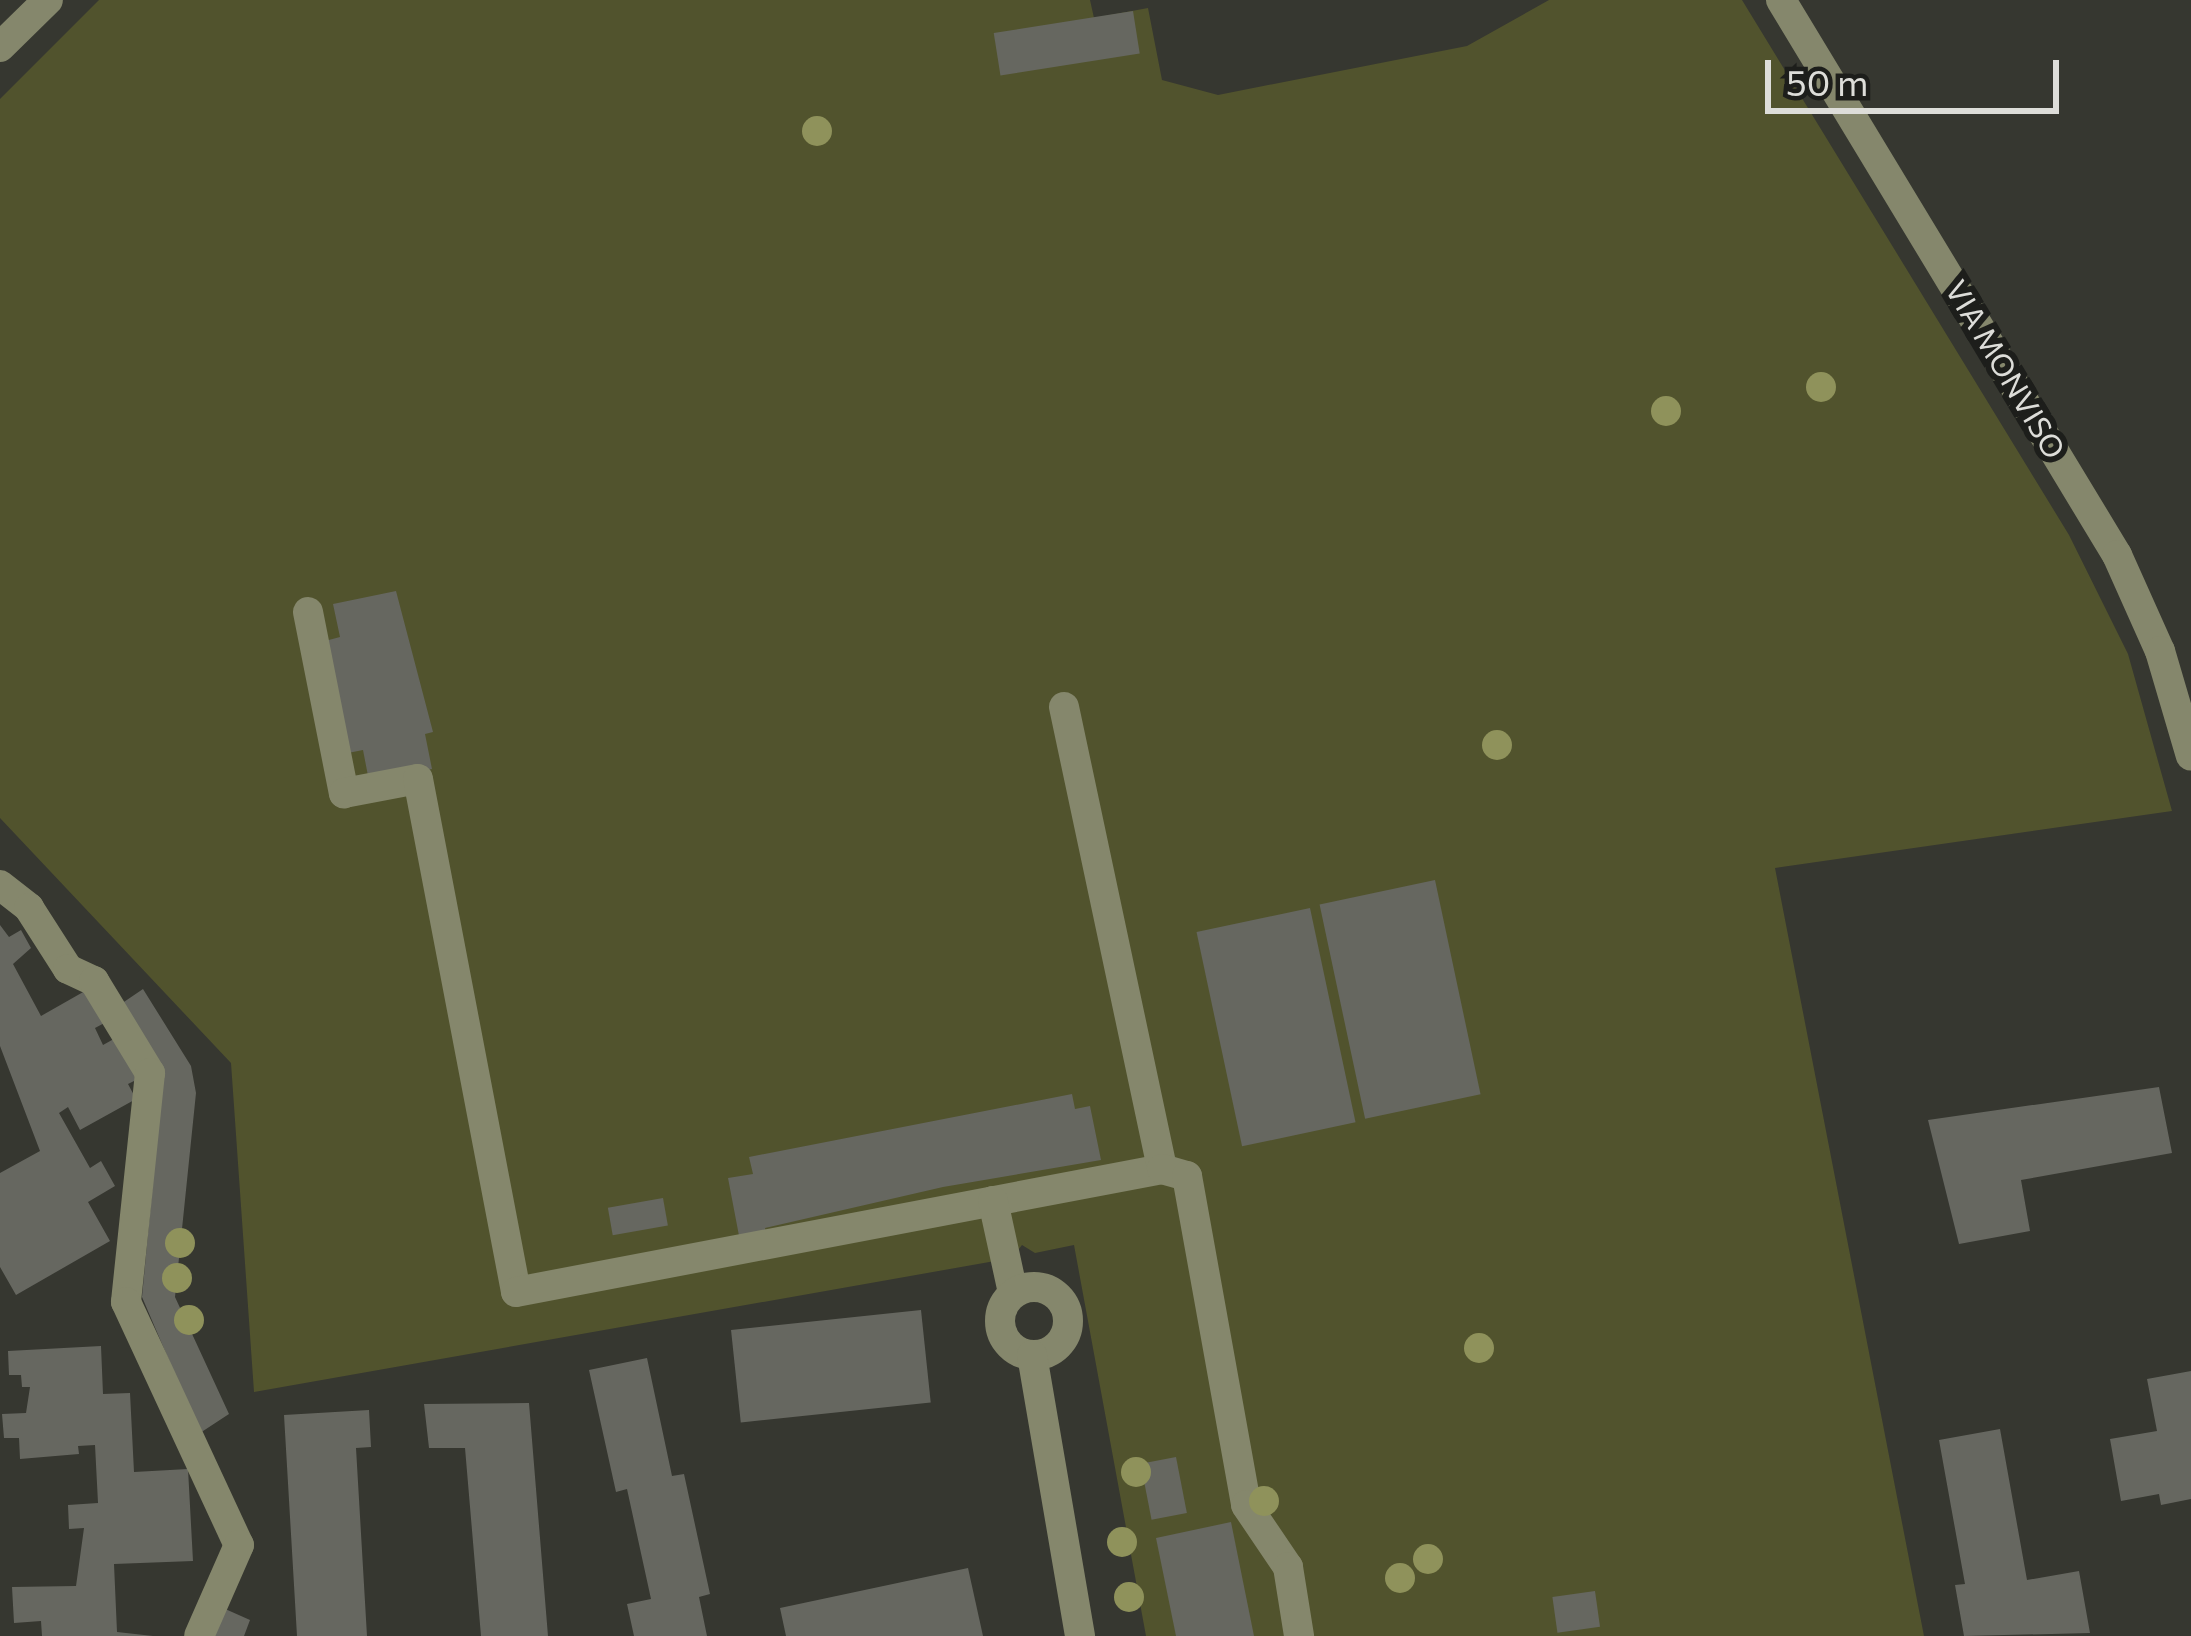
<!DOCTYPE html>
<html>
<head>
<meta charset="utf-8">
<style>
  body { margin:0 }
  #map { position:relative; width:2191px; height:1636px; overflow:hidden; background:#363730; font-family:Commissioner,sans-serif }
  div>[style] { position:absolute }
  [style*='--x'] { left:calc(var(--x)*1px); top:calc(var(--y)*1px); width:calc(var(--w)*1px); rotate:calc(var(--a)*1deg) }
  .green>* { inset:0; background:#51532d }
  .building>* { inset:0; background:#666760; transform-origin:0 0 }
  .minor>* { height:30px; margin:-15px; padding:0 15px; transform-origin:15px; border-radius:15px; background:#85876c }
  .minor>.ring { margin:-15px; padding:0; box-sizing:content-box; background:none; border:30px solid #85876c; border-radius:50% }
  .trees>* { width:30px; height:30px; margin:-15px; border-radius:50%; background:#8f925b }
  span { translate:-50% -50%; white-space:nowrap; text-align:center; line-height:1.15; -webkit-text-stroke:12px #1d1e1b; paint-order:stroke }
  .street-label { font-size:30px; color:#ddddd9 }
  .scale { position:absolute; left:1765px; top:60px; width:294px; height:54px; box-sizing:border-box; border:6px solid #ddddd9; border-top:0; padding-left:15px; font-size:36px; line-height:42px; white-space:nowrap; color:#ddddd9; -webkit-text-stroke:9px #1d1e1b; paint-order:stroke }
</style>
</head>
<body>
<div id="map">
  <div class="green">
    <i style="clip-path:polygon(99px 0,1090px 0,1094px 18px,1148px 8px,1162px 80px,1218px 95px,1467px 46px,1549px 0,1742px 0,2069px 535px,2128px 654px,2172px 811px,1775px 868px,1924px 1636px,1146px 1636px,1074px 1245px,1035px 1253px,1022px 1245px,1012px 1258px,254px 1392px,231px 1063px,0 818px,0 99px)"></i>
  </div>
  <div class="building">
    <i style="left:1133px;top:11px;width:43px;height:141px;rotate:81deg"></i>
    <i style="clip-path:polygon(396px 591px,433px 732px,425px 734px,432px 769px,369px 781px,363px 750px,348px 753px,325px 641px,340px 637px,333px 604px)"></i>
    <i style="left:1435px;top:880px;width:219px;height:118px;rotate:78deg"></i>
    <i style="left:1310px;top:908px;width:219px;height:116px;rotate:78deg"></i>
    <i style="clip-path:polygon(0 925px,9px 937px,21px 930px,31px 948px,13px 964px,41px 1016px,92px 987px,110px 1020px,95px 1028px,103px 1045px,121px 1035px,144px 1076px,128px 1084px,136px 1099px,80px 1130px,68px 1107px,59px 1113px,90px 1168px,101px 1161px,115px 1186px,88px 1202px,110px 1241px,16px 1295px,0 1267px,0 1173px,40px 1151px,0 1046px)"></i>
    <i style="clip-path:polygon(143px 989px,191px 1066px,196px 1093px,175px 1297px,229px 1414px,200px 1433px,142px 1297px,162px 1086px,115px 1008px)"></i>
    <i style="clip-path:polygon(2159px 1087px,2172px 1153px,2021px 1180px,2030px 1231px,1959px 1244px,1928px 1120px)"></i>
    <i style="clip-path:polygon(1072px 1094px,1075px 1109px,1090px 1106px,1101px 1160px,943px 1187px,765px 1228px,767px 1236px,740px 1241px,728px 1178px,753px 1174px,749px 1157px)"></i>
    <i style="left:663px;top:1198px;width:28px;height:56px;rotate:80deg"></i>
    <i style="left:921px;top:1310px;width:93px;height:191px;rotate:84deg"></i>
    <i style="clip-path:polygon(101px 1346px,103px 1394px,130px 1393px,134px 1472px,188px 1469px,193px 1561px,114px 1564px,117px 1632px,153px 1636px,42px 1636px,41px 1621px,14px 1623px,12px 1587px,76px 1586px,84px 1528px,69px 1529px,68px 1505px,98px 1503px,95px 1445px,78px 1446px,79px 1454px,20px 1459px,19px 1438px,4px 1438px,2px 1414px,26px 1413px,30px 1387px,22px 1387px,21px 1375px,9px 1375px,8px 1351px)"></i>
    <i style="clip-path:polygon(647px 1358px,672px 1476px,684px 1474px,710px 1594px,699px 1597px,707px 1636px,634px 1636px,627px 1604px,651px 1599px,627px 1489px,616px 1492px,589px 1370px)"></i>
    <i style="clip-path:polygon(2191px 1371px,2191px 1499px,2161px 1505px,2159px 1494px,2121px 1501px,2110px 1439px,2157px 1431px,2147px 1379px)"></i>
    <i style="clip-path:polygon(529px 1403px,548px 1636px,481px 1636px,465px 1448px,429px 1448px,424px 1404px)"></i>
    <i style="clip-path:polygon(369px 1410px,371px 1447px,356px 1448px,367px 1636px,297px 1636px,284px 1415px)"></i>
    <i style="clip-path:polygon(2000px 1429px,2027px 1580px,2079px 1571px,2090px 1633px,1964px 1636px,1955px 1585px,1965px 1584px,1939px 1440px)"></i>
    <i style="left:1176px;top:1457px;width:57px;height:36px;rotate:79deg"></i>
    <i style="clip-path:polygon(1231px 1522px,1254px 1636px,1176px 1636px,1156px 1538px)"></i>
    <i style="clip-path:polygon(968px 1568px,983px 1636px,786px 1636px,780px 1608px)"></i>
    <i style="left:1595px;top:1591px;width:36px;height:43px;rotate:82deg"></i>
    <i style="clip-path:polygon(223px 1608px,250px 1620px,244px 1636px,211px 1636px)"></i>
  </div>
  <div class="minor">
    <i style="--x:1781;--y:0;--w:649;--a:58.81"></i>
    <i style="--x:2117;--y:555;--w:105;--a:65.9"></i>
    <i style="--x:2160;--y:651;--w:109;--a:73.6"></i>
    <i style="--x:0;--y:47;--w:67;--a:-44.4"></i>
    <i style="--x:308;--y:612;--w:185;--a:78.8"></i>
    <i style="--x:344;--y:793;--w:75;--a:-10.7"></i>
    <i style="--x:418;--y:779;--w:522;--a:79.18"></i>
    <i style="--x:516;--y:1292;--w:658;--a:-10.78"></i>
    <i style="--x:1064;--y:707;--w:472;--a:78"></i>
    <i style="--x:1162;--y:1169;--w:26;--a:16"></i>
    <i style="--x:1187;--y:1176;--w:334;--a:79.8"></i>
    <i style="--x:1246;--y:1505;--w:75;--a:55.9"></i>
    <i style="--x:1288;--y:1567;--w:70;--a:80.9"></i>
    <i style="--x:0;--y:885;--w:37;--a:38"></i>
    <i style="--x:29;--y:908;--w:72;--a:57.4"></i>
    <i style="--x:68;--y:969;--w:29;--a:25"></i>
    <i style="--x:94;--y:981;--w:108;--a:58.7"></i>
    <i style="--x:150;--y:1073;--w:230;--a:96"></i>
    <i style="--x:126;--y:1302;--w:268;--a:65.1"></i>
    <i style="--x:239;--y:1545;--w:99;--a:113.7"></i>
    <i style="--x:993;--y:1201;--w:94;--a:77.7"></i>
    <i class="ring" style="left:1000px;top:1287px;width:38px;height:38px"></i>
    <i style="--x:1032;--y:1355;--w:285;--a:80.3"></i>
  </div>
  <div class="trees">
    <i style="left:817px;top:131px"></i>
    <i style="left:1821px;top:387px"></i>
    <i style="left:1666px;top:411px"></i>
    <i style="left:1497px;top:745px"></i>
    <i style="left:180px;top:1243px"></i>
    <i style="left:177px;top:1278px"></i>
    <i style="left:189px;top:1320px"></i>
    <i style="left:1479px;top:1348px"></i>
    <i style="left:1136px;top:1472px"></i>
    <i style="left:1264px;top:1501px"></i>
    <i style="left:1122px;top:1542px"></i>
    <i style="left:1428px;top:1559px"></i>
    <i style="left:1400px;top:1578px"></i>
    <i style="left:1129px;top:1597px"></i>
  </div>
  <div class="street-label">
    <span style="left:2006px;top:369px;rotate:59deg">VIA MONVISO</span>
  </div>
  <div class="scale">50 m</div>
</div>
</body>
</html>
